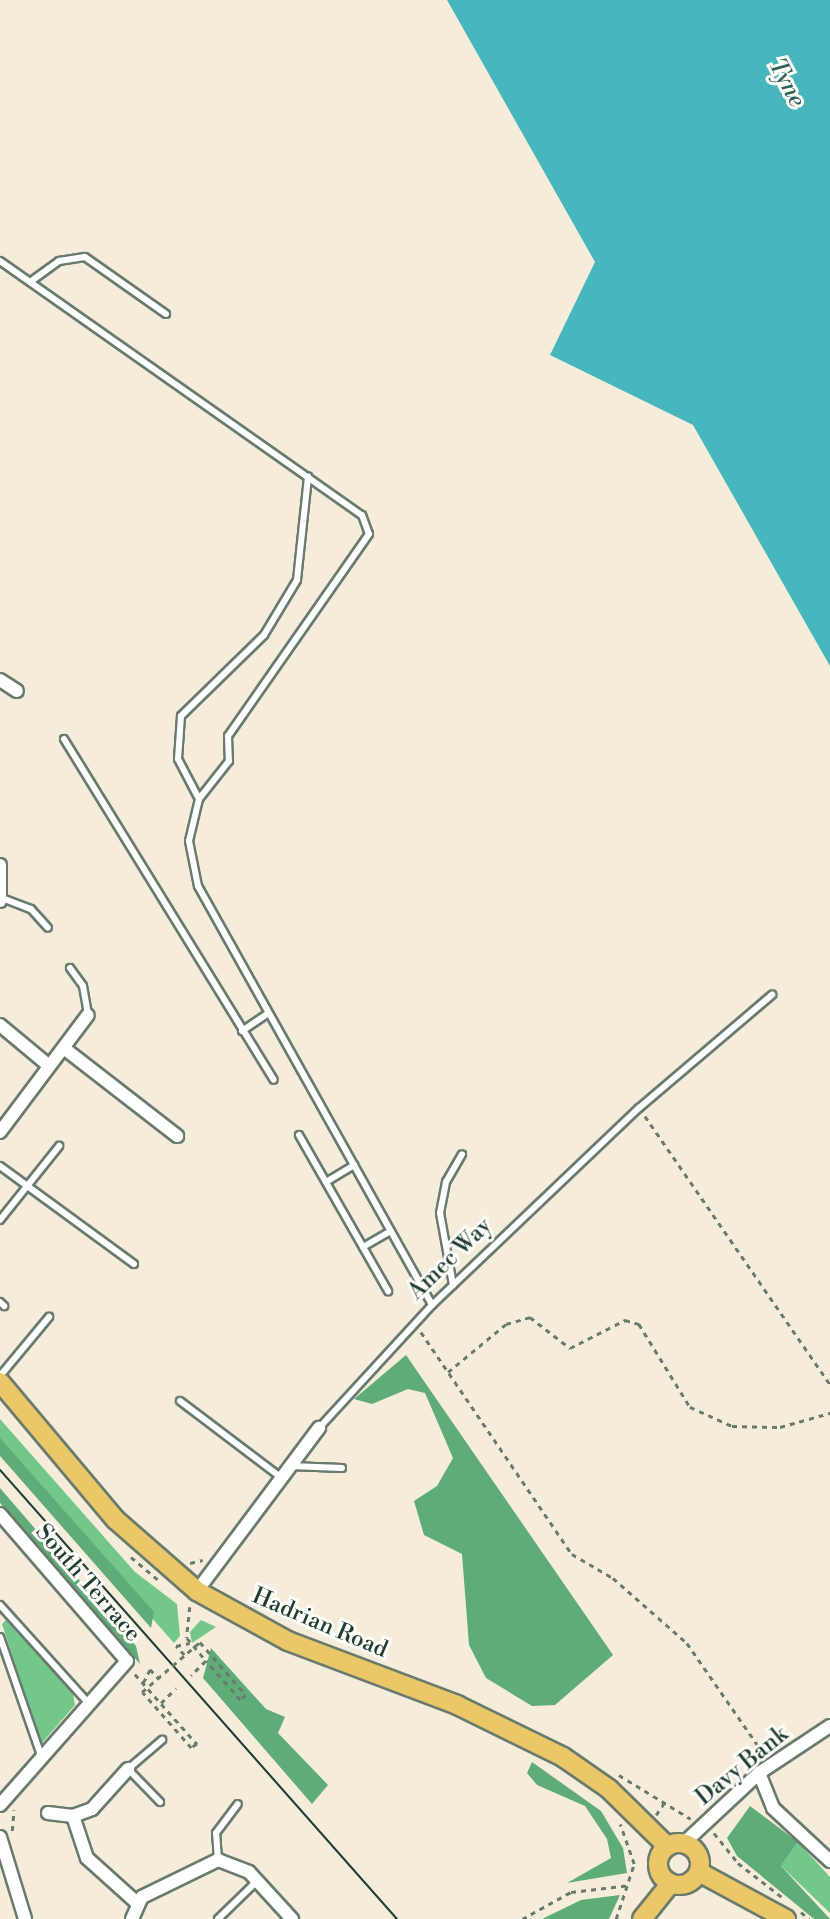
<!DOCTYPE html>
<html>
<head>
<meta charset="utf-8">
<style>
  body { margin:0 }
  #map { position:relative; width:830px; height:1919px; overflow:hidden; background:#f5edd9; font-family:"Libre Bodoni",serif }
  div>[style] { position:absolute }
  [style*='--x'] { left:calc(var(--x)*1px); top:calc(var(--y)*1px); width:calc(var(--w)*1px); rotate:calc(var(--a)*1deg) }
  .green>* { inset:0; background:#74c78a }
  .forest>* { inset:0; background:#5fac76 }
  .water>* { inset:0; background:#47b7bd }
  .path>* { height:2.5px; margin-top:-1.25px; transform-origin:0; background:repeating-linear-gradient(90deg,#6a7b6e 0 5px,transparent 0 10px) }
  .roads { filter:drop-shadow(2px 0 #6a7b6e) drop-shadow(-2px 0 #6a7b6e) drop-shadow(0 2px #6a7b6e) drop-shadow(0 -2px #6a7b6e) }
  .service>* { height:6px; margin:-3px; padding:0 3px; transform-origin:3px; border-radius:3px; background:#fff }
  .minor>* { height:12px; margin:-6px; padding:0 6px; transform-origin:6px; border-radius:6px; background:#fff }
  .primary>* { height:18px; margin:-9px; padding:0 9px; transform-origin:9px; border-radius:9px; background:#eac769 }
  .primary>.ring { margin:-9px; padding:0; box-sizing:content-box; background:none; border:18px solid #eac769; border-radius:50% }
  .tram>* { height:2px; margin:-1px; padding:0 1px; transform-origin:1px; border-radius:1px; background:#1f3d34 }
  .path-bridge>* { height:2.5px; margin-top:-1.25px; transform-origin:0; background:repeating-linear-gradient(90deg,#6a7b6e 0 5px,transparent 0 10px) }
  span { translate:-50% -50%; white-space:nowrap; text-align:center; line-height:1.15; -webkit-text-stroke:6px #fdfcf7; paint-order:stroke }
  .street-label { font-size:23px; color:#1f3d34 }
  .water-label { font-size:24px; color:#2b625d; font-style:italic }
</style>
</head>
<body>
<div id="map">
  <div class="green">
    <i style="clip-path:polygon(0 1419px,135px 1572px,177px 1604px,180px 1636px,174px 1643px,0 1446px)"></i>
    <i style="clip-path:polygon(6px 1620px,73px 1693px,75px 1705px,41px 1744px,2px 1624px)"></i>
    <i style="clip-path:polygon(201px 1620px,216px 1627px,192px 1643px,190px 1632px)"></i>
    <i style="clip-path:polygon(798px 1842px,830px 1877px,830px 1913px,781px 1866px)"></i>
  </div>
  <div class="forest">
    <i style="clip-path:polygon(406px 1355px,613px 1655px,555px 1705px,532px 1706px,486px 1678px,469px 1645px,462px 1554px,424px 1535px,414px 1501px,437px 1486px,453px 1458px,425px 1393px,408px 1389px,372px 1404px,354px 1399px)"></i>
    <i style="clip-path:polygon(0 1438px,154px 1612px,151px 1628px,0 1456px)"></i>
    <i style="clip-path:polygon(0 1488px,136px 1646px,140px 1664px,0 1503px)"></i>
    <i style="clip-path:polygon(211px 1648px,266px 1709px,285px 1717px,278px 1733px,328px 1785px,312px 1804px,203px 1678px)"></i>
    <i style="clip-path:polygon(532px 1762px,601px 1811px,623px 1848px,627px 1873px,567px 1883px,611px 1858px,607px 1839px,585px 1806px,537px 1785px,527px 1773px)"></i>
    <i style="clip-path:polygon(750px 1806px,798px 1842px,781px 1866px,830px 1919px,814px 1919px,737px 1856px,727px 1838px)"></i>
    <i style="clip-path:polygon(620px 1895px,609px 1919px,542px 1919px,581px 1900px)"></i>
  </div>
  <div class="water">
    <i style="clip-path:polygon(447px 0,830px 0,830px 666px,693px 425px,550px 355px,595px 262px)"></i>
  </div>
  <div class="path">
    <i style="--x:645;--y:1116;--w:326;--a:55.4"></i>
    <i style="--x:421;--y:1332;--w:268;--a:55.8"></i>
    <i style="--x:572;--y:1554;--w:48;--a:30.3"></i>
    <i style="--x:613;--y:1578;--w:98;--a:41.3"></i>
    <i style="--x:687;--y:1643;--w:135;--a:55.3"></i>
    <i style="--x:448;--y:1372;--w:75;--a:-39.6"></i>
    <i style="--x:506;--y:1324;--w:25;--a:-16"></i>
    <i style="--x:530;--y:1317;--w:51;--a:37.8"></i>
    <i style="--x:570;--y:1348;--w:62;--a:-27"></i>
    <i style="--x:625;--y:1320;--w:15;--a:16"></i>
    <i style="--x:639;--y:1324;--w:97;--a:58.4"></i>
    <i style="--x:690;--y:1407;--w:46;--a:24.3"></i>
    <i style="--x:732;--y:1426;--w:48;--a:1.2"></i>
    <i style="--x:780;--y:1427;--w:52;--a:-15.6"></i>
    <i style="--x:131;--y:1557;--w:35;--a:40"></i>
    <i style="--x:190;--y:1563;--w:13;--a:-13"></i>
    <i style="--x:190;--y:1607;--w:31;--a:96"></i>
    <i style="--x:187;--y:1638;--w:30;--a:50"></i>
    <i style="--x:206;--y:1661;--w:21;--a:135"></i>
    <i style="--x:200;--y:1642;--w:70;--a:49"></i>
    <i style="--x:246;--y:1695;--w:8;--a:140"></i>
    <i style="--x:240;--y:1700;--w:52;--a:-131.1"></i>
    <i style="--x:184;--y:1655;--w:12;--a:-132"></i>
    <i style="--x:176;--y:1646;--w:14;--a:-12"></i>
    <i style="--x:135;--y:1674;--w:94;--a:48.5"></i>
    <i style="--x:197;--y:1744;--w:7;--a:146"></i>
    <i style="--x:191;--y:1748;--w:74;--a:-131.2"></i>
    <i style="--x:143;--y:1683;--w:16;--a:-63"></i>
    <i style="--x:150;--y:1669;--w:12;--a:48"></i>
    <i style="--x:161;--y:1703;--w:21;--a:-45"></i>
    <i style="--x:619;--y:1775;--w:84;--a:31.4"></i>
    <i style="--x:656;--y:1815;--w:14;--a:-56"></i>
    <i style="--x:12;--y:1831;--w:21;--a:-85"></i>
    <i style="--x:714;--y:1833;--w:38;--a:51"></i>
    <i style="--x:738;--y:1863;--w:56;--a:37.7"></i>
    <i style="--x:801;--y:1912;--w:11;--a:41"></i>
    <i style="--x:522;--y:1919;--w:56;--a:-28.9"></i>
    <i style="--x:571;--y:1892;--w:60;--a:-6.7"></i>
    <i style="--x:616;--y:1919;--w:58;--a:-71.9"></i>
    <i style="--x:634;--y:1864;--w:42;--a:-109.3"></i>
  </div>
  <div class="roads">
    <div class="service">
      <i style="--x:0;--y:261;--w:442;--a:35.1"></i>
      <i style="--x:362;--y:515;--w:20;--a:70"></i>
      <i style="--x:369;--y:534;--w:246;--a:124.9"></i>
      <i style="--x:228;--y:736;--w:25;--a:88"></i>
      <i style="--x:229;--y:761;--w:48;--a:128.3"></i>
      <i style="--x:199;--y:799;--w:43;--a:103.4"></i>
      <i style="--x:189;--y:841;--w:46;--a:78.7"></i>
      <i style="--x:198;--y:886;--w:480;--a:60.8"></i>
      <i style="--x:30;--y:282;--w:36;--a:-36"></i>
      <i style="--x:59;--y:261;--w:26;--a:-9"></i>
      <i style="--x:85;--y:257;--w:99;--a:35.1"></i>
      <i style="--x:64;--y:739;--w:400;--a:58.4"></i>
      <i style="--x:199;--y:799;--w:45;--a:-117.7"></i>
      <i style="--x:178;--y:759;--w:43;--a:-86"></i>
      <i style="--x:181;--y:716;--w:116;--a:-44.3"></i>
      <i style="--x:264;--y:635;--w:64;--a:-59"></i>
      <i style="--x:297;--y:580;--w:104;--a:-83.9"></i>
      <i style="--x:2;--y:898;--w:31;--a:21"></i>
      <i style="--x:31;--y:909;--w:25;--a:48"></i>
      <i style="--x:70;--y:968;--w:22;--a:54"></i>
      <i style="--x:83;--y:986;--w:29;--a:80"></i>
      <i style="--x:242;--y:1031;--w:32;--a:-34"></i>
      <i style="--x:299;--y:1135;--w:180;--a:60.3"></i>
      <i style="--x:0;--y:1166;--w:166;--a:36.2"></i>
      <i style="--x:326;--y:1182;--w:33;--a:-31"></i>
      <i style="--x:0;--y:1220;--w:95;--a:-51.4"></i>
      <i style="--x:363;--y:1247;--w:32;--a:-30"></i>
      <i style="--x:453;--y:1285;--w:73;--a:-100.2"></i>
      <i style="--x:440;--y:1213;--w:32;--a:-79"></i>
      <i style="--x:446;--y:1182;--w:32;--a:-60"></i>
      <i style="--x:0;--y:1302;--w:6;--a:45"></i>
      <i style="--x:0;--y:1376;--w:77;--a:-50.3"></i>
      <i style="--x:180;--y:1401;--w:124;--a:37.1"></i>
      <i style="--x:319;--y:1428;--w:167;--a:-47.4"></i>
      <i style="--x:432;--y:1305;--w:286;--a:-43.6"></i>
      <i style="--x:639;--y:1108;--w:175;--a:-40.4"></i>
      <i style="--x:290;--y:1466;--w:52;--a:2.2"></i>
      <i style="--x:0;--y:1605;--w:135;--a:48"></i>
      <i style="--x:0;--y:1637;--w:128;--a:70.9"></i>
      <i style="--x:160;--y:1802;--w:46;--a:-134.1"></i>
      <i style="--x:128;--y:1769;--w:45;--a:-40.5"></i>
      <i style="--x:218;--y:1860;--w:27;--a:-94"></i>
      <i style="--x:216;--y:1833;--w:36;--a:-53"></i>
      <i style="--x:218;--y:1919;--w:54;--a:-44.3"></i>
    </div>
    <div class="minor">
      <i style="--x:0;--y:680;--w:20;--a:33"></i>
      <i style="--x:0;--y:865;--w:36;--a:90"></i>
      <i style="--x:0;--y:1025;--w:62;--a:39.8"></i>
      <i style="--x:65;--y:1049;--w:142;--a:37.8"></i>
      <i style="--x:0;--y:1132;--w:146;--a:-53.1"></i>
      <i style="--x:0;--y:1514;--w:194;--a:49.2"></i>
      <i style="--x:127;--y:1661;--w:192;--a:131.4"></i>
      <i style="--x:197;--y:1591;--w:204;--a:-53.2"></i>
      <i style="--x:759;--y:1773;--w:38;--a:68"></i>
      <i style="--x:773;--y:1808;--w:78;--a:42.9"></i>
      <i style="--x:48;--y:1813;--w:25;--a:7"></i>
      <i style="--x:73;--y:1816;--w:20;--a:-20"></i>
      <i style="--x:92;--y:1809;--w:54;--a:-48"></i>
      <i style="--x:73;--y:1816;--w:44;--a:71.6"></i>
      <i style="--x:87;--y:1858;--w:67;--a:42"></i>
      <i style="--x:0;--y:1837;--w:86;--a:73"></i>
      <i style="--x:684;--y:1843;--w:103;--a:-43"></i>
      <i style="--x:759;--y:1773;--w:85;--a:-33.5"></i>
      <i style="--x:132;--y:1919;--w:24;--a:-66"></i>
      <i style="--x:142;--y:1897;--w:85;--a:-26"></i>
      <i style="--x:218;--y:1860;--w:33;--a:21"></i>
      <i style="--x:249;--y:1872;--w:64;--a:47.5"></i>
    </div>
    <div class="primary">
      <i style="--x:0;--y:1382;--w:180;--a:50"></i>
      <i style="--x:116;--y:1520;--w:108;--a:41.2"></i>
      <i style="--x:197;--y:1591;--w:104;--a:28.8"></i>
      <i style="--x:288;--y:1641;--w:181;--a:20.7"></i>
      <i style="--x:457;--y:1705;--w:118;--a:26.1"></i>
      <i style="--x:563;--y:1757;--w:56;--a:34.8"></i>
      <i style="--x:609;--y:1789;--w:81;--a:44.5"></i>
      <i class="ring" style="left:658px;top:1843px;width:24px;height:24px"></i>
      <i style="--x:699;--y:1872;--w:99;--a:28.4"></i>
      <i style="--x:642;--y:1919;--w:46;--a:-51.1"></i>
    </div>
  </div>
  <div class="tram">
    <i style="--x:0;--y:1470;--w:599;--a:48.52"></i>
  </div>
  <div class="path-bridge">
    <i style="--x:142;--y:1692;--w:77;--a:-40.8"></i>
  </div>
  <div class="street-label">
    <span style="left:450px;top:1259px;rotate:-44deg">Amec Way</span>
    <span style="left:88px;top:1583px;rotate:49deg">South Terrace</span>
    <span style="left:320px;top:1623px;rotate:23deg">Hadrian Road</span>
    <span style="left:742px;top:1766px;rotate:-39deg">Davy Bank</span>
  </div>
  <div class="water-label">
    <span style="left:786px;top:83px;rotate:62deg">Tyne</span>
  </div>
</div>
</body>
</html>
